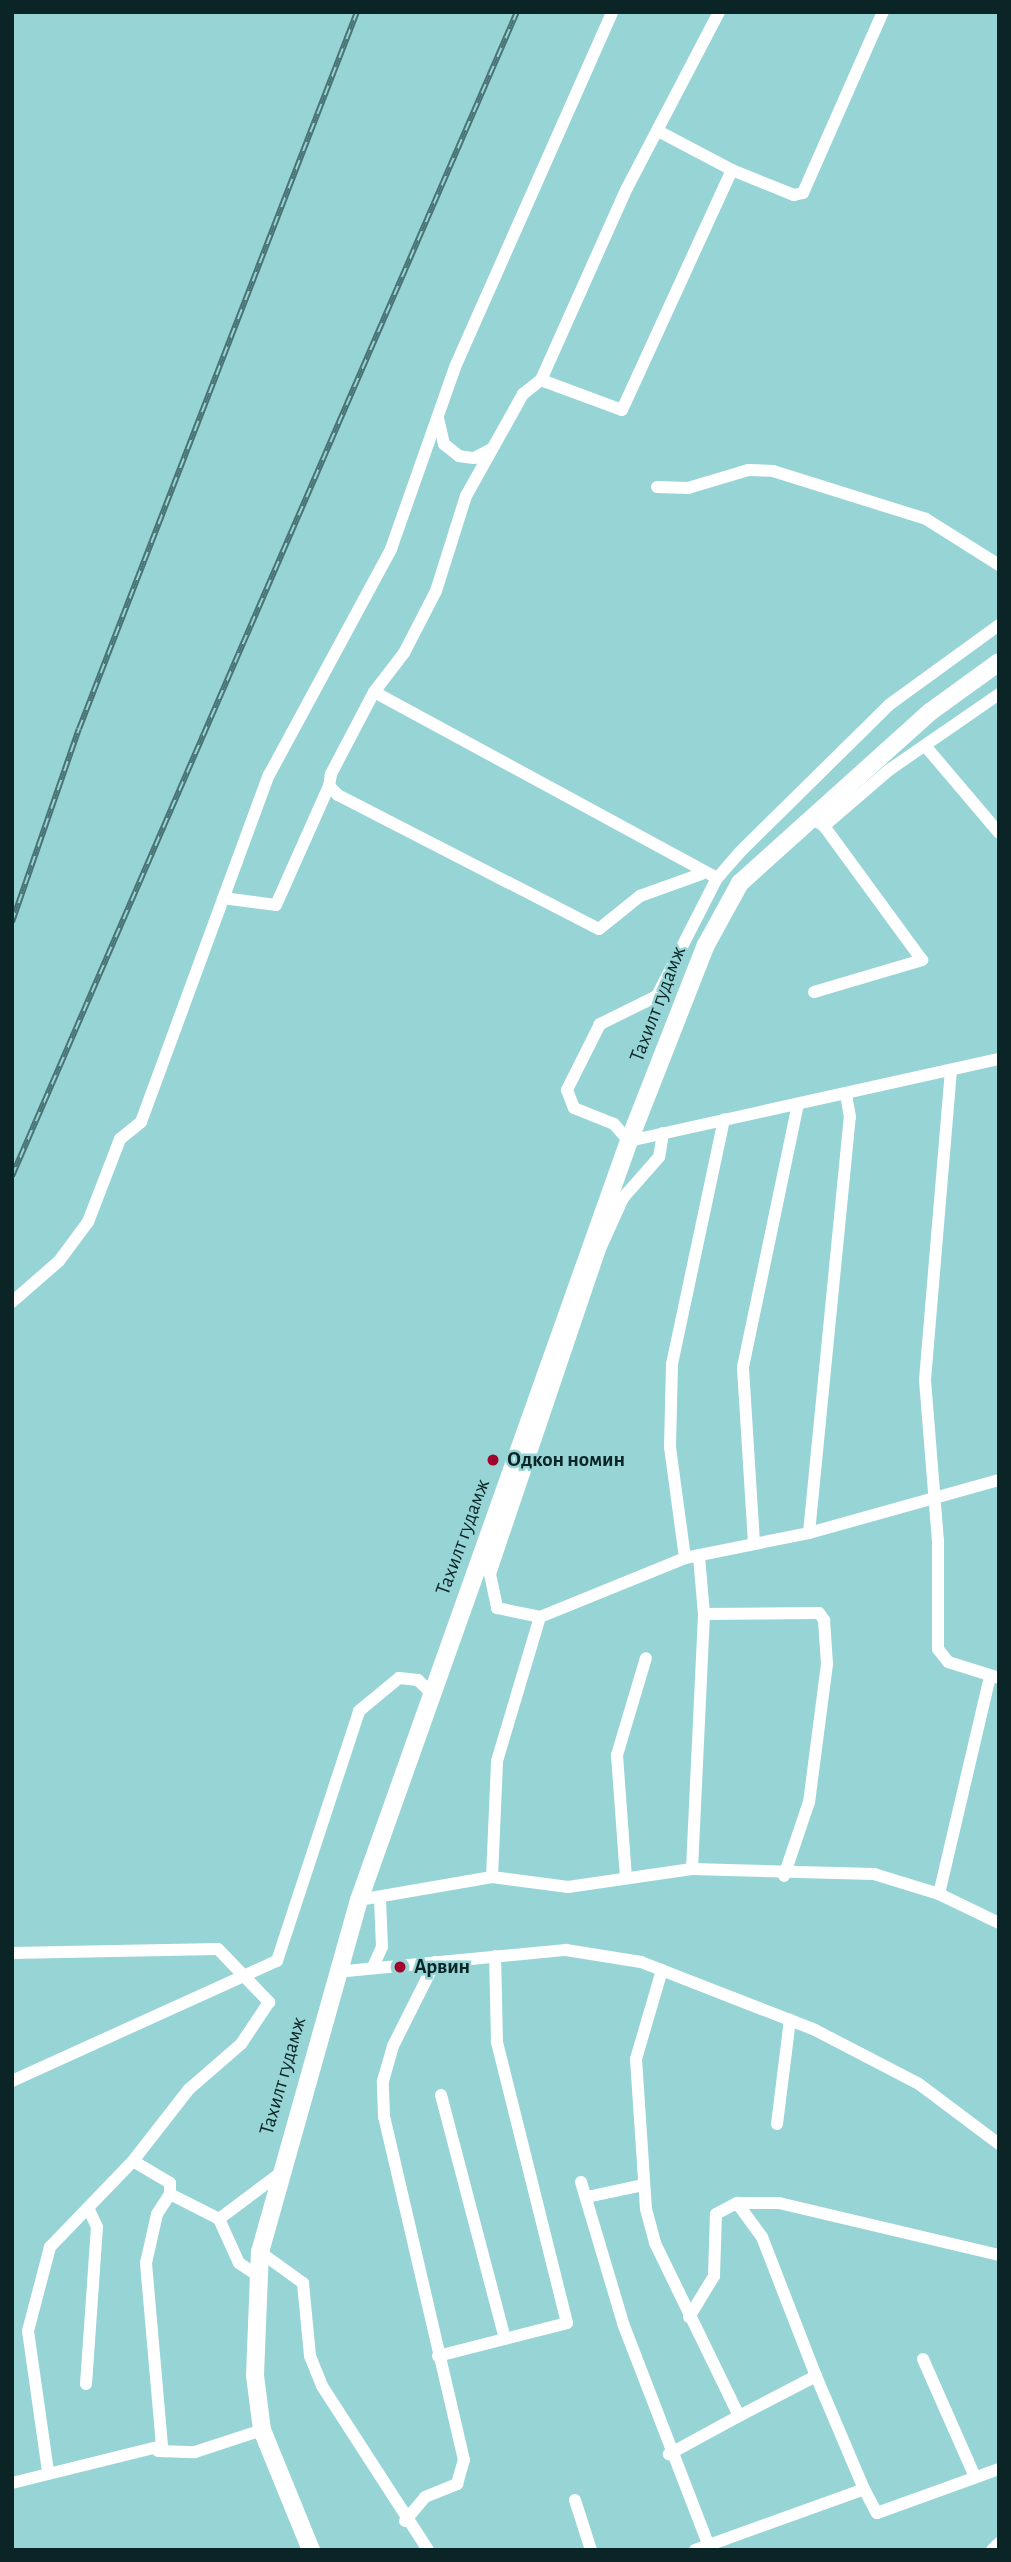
<!DOCTYPE html>
<html>
<head>
<meta charset="utf-8">
<style>
  body { margin:0 }
  #map { position:relative; width:1011px; height:2562px; overflow:hidden; background:#97d4d6; font-family:"Alegreya Sans",sans-serif }
  div>[style] { position:absolute }
  [style*='--x'] { left:calc(var(--x)*1px); top:calc(var(--y)*1px); width:calc(var(--w)*1px); rotate:calc(var(--a)*1deg) }
  .minor>* { height:12px; margin:-6px; padding:0 6px; transform-origin:6px; border-radius:6px; background:#fff }
  .secondary>* { height:18px; margin:-9px; padding:0 9px; transform-origin:9px; border-radius:9px; background:#fff }
  .rail>* { height:6px; margin-top:-3px; transform-origin:0; background:repeating-linear-gradient(90deg,#97d4d6 0 10px,#497374 0 20px); box-sizing:border-box; border-block:2px solid #497374 }
  .dots>* { width:19px; height:19px; translate:-50% -50%; box-sizing:border-box; border:4px solid #97d4d6; border-radius:50% }
  span { translate:-50% -50%; white-space:nowrap; text-align:center; line-height:1.15; -webkit-text-stroke:5px #97d4d6; paint-order:stroke }
  .street-label { font-size:21px; color:#0b2526 }
  .poi-label { font-size:21px; color:#0b2526; font-weight:700 }
  .left { translate:0 -50%; text-align:left }
  .frame { position:absolute; inset:0; border:14px solid #0b2526; pointer-events:none }
</style>
</head>
<body>
<div id="map">
  <div class="minor">
    <i style="--x:660;--y:132;--w:81;--a:27.8"></i>
    <i style="--x:732;--y:170;--w:67;--a:22"></i>
    <i style="--x:794;--y:195;--w:9;--a:-13"></i>
    <i style="--x:803;--y:193;--w:198;--a:-66.2"></i>
    <i style="--x:541;--y:380;--w:86;--a:20.3"></i>
    <i style="--x:622;--y:410;--w:264;--a:-65.4"></i>
    <i style="--x:438;--y:418;--w:27;--a:77"></i>
    <i style="--x:444;--y:444;--w:19;--a:39"></i>
    <i style="--x:459;--y:456;--w:15;--a:8"></i>
    <i style="--x:474;--y:458;--w:20;--a:-27"></i>
    <i style="--x:657;--y:487;--w:31;--a:2"></i>
    <i style="--x:688;--y:488;--w:63;--a:-16.7"></i>
    <i style="--x:748;--y:470;--w:25;--a:2"></i>
    <i style="--x:773;--y:471;--w:160;--a:17.4"></i>
    <i style="--x:926;--y:519;--w:86;--a:32.2"></i>
    <i style="--x:999;--y:625;--w:136;--a:144"></i>
    <i style="--x:889;--y:705;--w:209;--a:135.4"></i>
    <i style="--x:740;--y:852;--w:35;--a:131"></i>
    <i style="--x:717;--y:878;--w:132;--a:117"></i>
    <i style="--x:657;--y:996;--w:64;--a:153.8"></i>
    <i style="--x:600;--y:1024;--w:74;--a:116.6"></i>
    <i style="--x:567;--y:1090;--w:19;--a:69"></i>
    <i style="--x:574;--y:1108;--w:43;--a:21.8"></i>
    <i style="--x:614;--y:1124;--w:23;--a:49"></i>
    <i style="--x:629;--y:1141;--w:379;--a:-12.5"></i>
    <i style="--x:374;--y:692;--w:93;--a:117.7"></i>
    <i style="--x:331;--y:774;--w:12;--a:99"></i>
    <i style="--x:329;--y:786;--w:13;--a:45"></i>
    <i style="--x:338;--y:795;--w:293;--a:27.2"></i>
    <i style="--x:599;--y:929;--w:53;--a:-38.8"></i>
    <i style="--x:640;--y:896;--w:65;--a:-19.8"></i>
    <i style="--x:927;--y:748;--w:111;--a:49.7"></i>
    <i style="--x:818;--y:822;--w:7;--a:34"></i>
    <i style="--x:824;--y:826;--w:86;--a:-40.7"></i>
    <i style="--x:889;--y:770;--w:134;--a:-34.6"></i>
    <i style="--x:717;--y:878;--w:390;--a:-151.5"></i>
    <i style="--x:374;--y:692;--w:49;--a:-52.4"></i>
    <i style="--x:404;--y:653;--w:70;--a:-62.7"></i>
    <i style="--x:436;--y:591;--w:100;--a:-72.5"></i>
    <i style="--x:466;--y:496;--w:117;--a:-60.8"></i>
    <i style="--x:523;--y:394;--w:23;--a:-38"></i>
    <i style="--x:541;--y:380;--w:210;--a:-65.9"></i>
    <i style="--x:627;--y:188;--w:199;--a:-62.4"></i>
    <i style="--x:223;--y:898;--w:53;--a:7.5"></i>
    <i style="--x:276;--y:905;--w:130;--a:-66"></i>
    <i style="--x:814;--y:992;--w:113;--a:-16.5"></i>
    <i style="--x:922;--y:960;--w:166;--a:-126.2"></i>
    <i style="--x:951;--y:1070;--w:311;--a:94.8"></i>
    <i style="--x:925;--y:1380;--w:162;--a:85.4"></i>
    <i style="--x:938;--y:1541;--w:108;--a:90"></i>
    <i style="--x:938;--y:1649;--w:16;--a:52"></i>
    <i style="--x:948;--y:1662;--w:53;--a:17.4"></i>
    <i style="--x:663;--y:1133;--w:24;--a:99"></i>
    <i style="--x:659;--y:1157;--w:55;--a:131.3"></i>
    <i style="--x:623;--y:1198;--w:56;--a:114.3"></i>
    <i style="--x:600;--y:1249;--w:343;--a:108.7"></i>
    <i style="--x:490;--y:1574;--w:35;--a:78"></i>
    <i style="--x:497;--y:1608;--w:44;--a:11.8"></i>
    <i style="--x:540;--y:1617;--w:157;--a:-22.1"></i>
    <i style="--x:685;--y:1558;--w:126;--a:-11.4"></i>
    <i style="--x:809;--y:1533;--w:197;--a:-15.6"></i>
    <i style="--x:12;--y:1302;--w:62;--a:-41.1"></i>
    <i style="--x:59;--y:1261;--w:49;--a:-53.4"></i>
    <i style="--x:88;--y:1222;--w:89;--a:-68.9"></i>
    <i style="--x:120;--y:1139;--w:27;--a:-39"></i>
    <i style="--x:141;--y:1122;--w:370;--a:-69.8"></i>
    <i style="--x:269;--y:775;--w:257;--a:-61.6"></i>
    <i style="--x:391;--y:549;--w:193;--a:-70.6"></i>
    <i style="--x:455;--y:367;--w:388;--a:-66.1"></i>
    <i style="--x:809;--y:1533;--w:418;--a:-84.4"></i>
    <i style="--x:850;--y:1117;--w:22;--a:-100"></i>
    <i style="--x:754;--y:1543;--w:176;--a:-93.6"></i>
    <i style="--x:743;--y:1367;--w:269;--a:-78.2"></i>
    <i style="--x:685;--y:1558;--w:112;--a:-97.7"></i>
    <i style="--x:670;--y:1447;--w:83;--a:-88.6"></i>
    <i style="--x:672;--y:1364;--w:250;--a:-78"></i>
    <i style="--x:704;--y:1614;--w:115;--a:-0.5"></i>
    <i style="--x:819;--y:1613;--w:9;--a:54"></i>
    <i style="--x:824;--y:1620;--w:44;--a:86.1"></i>
    <i style="--x:827;--y:1664;--w:139;--a:97.4"></i>
    <i style="--x:809;--y:1802;--w:78;--a:108.7"></i>
    <i style="--x:692;--y:1869;--w:255;--a:-87.3"></i>
    <i style="--x:704;--y:1614;--w:57;--a:-95"></i>
    <i style="--x:492;--y:1877;--w:116;--a:-87.5"></i>
    <i style="--x:497;--y:1761;--w:150;--a:-73.4"></i>
    <i style="--x:626;--y:1878;--w:123;--a:-94.2"></i>
    <i style="--x:617;--y:1755;--w:101;--a:-73.4"></i>
    <i style="--x:939;--y:1894;--w:224;--a:-76.8"></i>
    <i style="--x:359;--y:1900;--w:135;--a:-9.8"></i>
    <i style="--x:492;--y:1877;--w:77;--a:7.5"></i>
    <i style="--x:568;--y:1887;--w:125;--a:-8.3"></i>
    <i style="--x:692;--y:1869;--w:182;--a:1.6"></i>
    <i style="--x:874;--y:1874;--w:68;--a:17.1"></i>
    <i style="--x:939;--y:1894;--w:67;--a:25.8"></i>
    <i style="--x:12;--y:1953;--w:206;--a:-1.1"></i>
    <i style="--x:218;--y:1949;--w:74;--a:46.1"></i>
    <i style="--x:269;--y:2002;--w:50;--a:123.7"></i>
    <i style="--x:241;--y:2044;--w:69;--a:139.1"></i>
    <i style="--x:189;--y:2089;--w:91;--a:127.9"></i>
    <i style="--x:133;--y:2161;--w:120;--a:134"></i>
    <i style="--x:50;--y:2247;--w:87;--a:104.7"></i>
    <i style="--x:28;--y:2331;--w:142;--a:81.9"></i>
    <i style="--x:373;--y:1967;--w:22;--a:-66"></i>
    <i style="--x:382;--y:1947;--w:47;--a:-92.4"></i>
    <i style="--x:662;--y:1970;--w:93;--a:106.3"></i>
    <i style="--x:636;--y:2059;--w:150;--a:86.2"></i>
    <i style="--x:646;--y:2209;--w:35;--a:75"></i>
    <i style="--x:655;--y:2243;--w:192;--a:64.1"></i>
    <i style="--x:739;--y:2416;--w:80;--a:151.5"></i>
    <i style="--x:336;--y:1972;--w:231;--a:-5.5"></i>
    <i style="--x:566;--y:1950;--w:76;--a:9.1"></i>
    <i style="--x:641;--y:1962;--w:187;--a:21.3"></i>
    <i style="--x:815;--y:2030;--w:117;--a:27.4"></i>
    <i style="--x:919;--y:2084;--w:100;--a:36.9"></i>
    <i style="--x:12;--y:2081;--w:291;--a:-24.4"></i>
    <i style="--x:277;--y:1961;--w:263;--a:-71.8"></i>
    <i style="--x:359;--y:1711;--w:52;--a:-39.5"></i>
    <i style="--x:399;--y:1678;--w:19;--a:6"></i>
    <i style="--x:418;--y:1680;--w:18;--a:45"></i>
    <i style="--x:441;--y:2095;--w:252;--a:75.3"></i>
    <i style="--x:777;--y:2124;--w:105;--a:-82.9"></i>
    <i style="--x:133;--y:2161;--w:43;--a:30.7"></i>
    <i style="--x:170;--y:2183;--w:11;--a:90"></i>
    <i style="--x:170;--y:2194;--w:55;--a:27"></i>
    <i style="--x:219;--y:2219;--w:48;--a:65.6"></i>
    <i style="--x:239;--y:2263;--w:22;--a:34"></i>
    <i style="--x:581;--y:2182;--w:150;--a:73.4"></i>
    <i style="--x:624;--y:2326;--w:234;--a:68.9"></i>
    <i style="--x:587;--y:2197;--w:57;--a:-12.1"></i>
    <i style="--x:737;--y:2203;--w:42;--a:53.7"></i>
    <i style="--x:762;--y:2237;--w:149;--a:68.8"></i>
    <i style="--x:219;--y:2219;--w:75;--a:-36.9"></i>
    <i style="--x:260;--y:2252;--w:53;--a:35.8"></i>
    <i style="--x:303;--y:2283;--w:73;--a:84.5"></i>
    <i style="--x:310;--y:2356;--w:32;--a:68"></i>
    <i style="--x:322;--y:2386;--w:195;--a:57.1"></i>
    <i style="--x:689;--y:2317;--w:48;--a:-58.6"></i>
    <i style="--x:714;--y:2276;--w:62;--a:-88.2"></i>
    <i style="--x:716;--y:2214;--w:24;--a:-28"></i>
    <i style="--x:737;--y:2203;--w:42;--a:0"></i>
    <i style="--x:779;--y:2203;--w:226;--a:13.3"></i>
    <i style="--x:438;--y:2356;--w:133;--a:-14.3"></i>
    <i style="--x:567;--y:2323;--w:290;--a:-104"></i>
    <i style="--x:497;--y:2042;--w:86;--a:-91.3"></i>
    <i style="--x:923;--y:2359;--w:129;--a:66.2"></i>
    <i style="--x:86;--y:2384;--w:157;--a:-86"></i>
    <i style="--x:97;--y:2227;--w:19;--a:-115"></i>
    <i style="--x:739;--y:2416;--w:87;--a:-27.5"></i>
    <i style="--x:816;--y:2376;--w:123;--a:67"></i>
    <i style="--x:158;--y:2451;--w:37;--a:2"></i>
    <i style="--x:195;--y:2452;--w:71;--a:-18.2"></i>
    <i style="--x:12;--y:2483;--w:154;--a:-13.9"></i>
    <i style="--x:162;--y:2446;--w:184;--a:-95"></i>
    <i style="--x:146;--y:2263;--w:50;--a:-77.3"></i>
    <i style="--x:157;--y:2214;--w:24;--a:-57"></i>
    <i style="--x:575;--y:2500;--w:52;--a:72.3"></i>
    <i style="--x:405;--y:2521;--w:31;--a:-50"></i>
    <i style="--x:425;--y:2497;--w:35;--a:-22"></i>
    <i style="--x:457;--y:2484;--w:25;--a:-74"></i>
    <i style="--x:464;--y:2460;--w:352;--a:-103.1"></i>
    <i style="--x:384;--y:2117;--w:36;--a:-92"></i>
    <i style="--x:383;--y:2081;--w:36;--a:-74"></i>
    <i style="--x:393;--y:2046;--w:94;--a:-63.4"></i>
    <i style="--x:695;--y:2550;--w:180;--a:-19.8"></i>
    <i style="--x:864;--y:2489;--w:27;--a:62"></i>
    <i style="--x:877;--y:2513;--w:130;--a:-19.8"></i>
    <i style="--x:992;--y:2550;--w:10;--a:-45"></i>
  </div>
  <div class="secondary">
    <i style="--x:311;--y:2550;--w:130;--a:-112.2"></i>
    <i style="--x:262;--y:2430;--w:55;--a:-97.3"></i>
    <i style="--x:255;--y:2375;--w:123;--a:-87.7"></i>
    <i style="--x:260;--y:2252;--w:366;--a:-74.3"></i>
    <i style="--x:359;--y:1900;--w:806;--a:-70.42"></i>
    <i style="--x:629;--y:1141;--w:211;--a:-68.6"></i>
    <i style="--x:706;--y:945;--w:71;--a:-61.3"></i>
    <i style="--x:740;--y:883;--w:256;--a:-42"></i>
    <i style="--x:930;--y:712;--w:85;--a:-35.9"></i>
  </div>
  <div class="rail">
    <i style="--x:12;--y:922;--w:204;--a:-70.9"></i>
    <i style="--x:79;--y:729;--w:769;--a:-68.81"></i>
    <i style="--x:12;--y:1176;--w:1269;--a:-66.55"></i>
  </div>
  <div class="dots">
    <i style="left:493px;top:1460px;background:#a2032d"></i>
    <i style="left:400px;top:1967px;background:#a2032d"></i>
  </div>
  <div class="street-label">
    <span style="left:658px;top:1004px;rotate:-69deg">Тахилт гудамж</span>
    <span style="left:463px;top:1537px;rotate:-70deg">Тахилт гудамж</span>
    <span style="left:283px;top:2076px;rotate:-74deg">Тахилт гудамж</span>
  </div>
  <div class="poi-label">
    <span class="left" style="left:507px;top:1460px">Одкон номин</span>
    <span class="left" style="left:414px;top:1967px">Арвин</span>
  </div>
  <div class="frame"></div>
</div>
</body>
</html>
